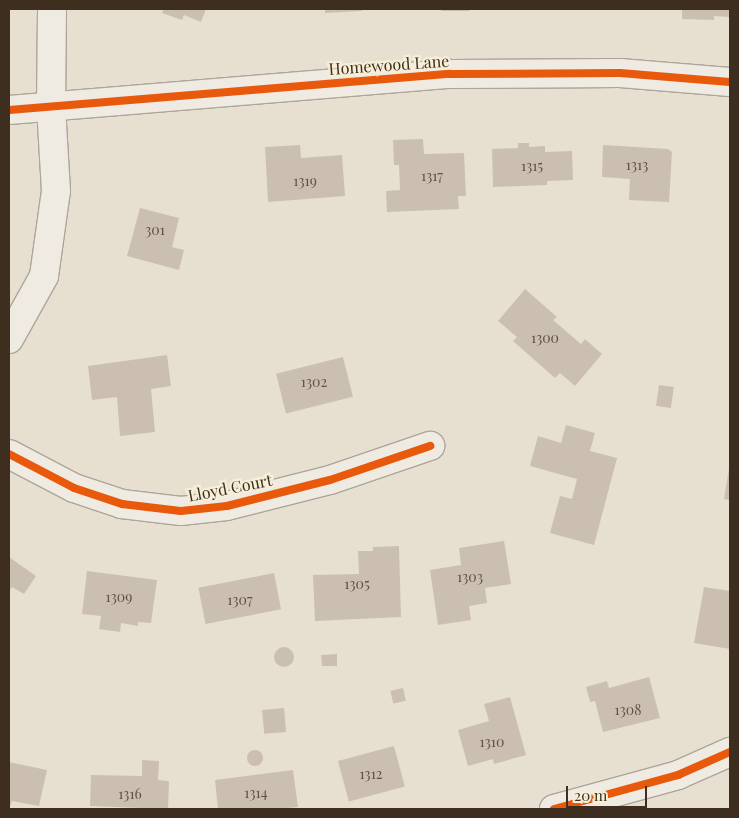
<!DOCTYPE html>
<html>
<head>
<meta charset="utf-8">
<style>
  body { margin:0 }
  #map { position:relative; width:739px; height:818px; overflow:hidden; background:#e7e0d1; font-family:"Playfair Display",serif }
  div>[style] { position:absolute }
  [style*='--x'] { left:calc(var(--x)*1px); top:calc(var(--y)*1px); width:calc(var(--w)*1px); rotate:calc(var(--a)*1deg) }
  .building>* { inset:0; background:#cbbfb2; transform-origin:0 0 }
  .round { border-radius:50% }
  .roads { filter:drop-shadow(1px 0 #ada599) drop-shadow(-1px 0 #ada599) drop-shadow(0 1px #ada599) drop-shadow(0 -1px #ada599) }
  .street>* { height:28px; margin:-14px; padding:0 14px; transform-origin:14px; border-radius:14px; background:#efebe3 }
  .cycleway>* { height:8px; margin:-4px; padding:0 4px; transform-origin:4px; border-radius:4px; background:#e8590c }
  span { translate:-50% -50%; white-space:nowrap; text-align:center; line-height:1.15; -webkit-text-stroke:4.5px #f7eed8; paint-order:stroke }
  .number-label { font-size:14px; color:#605244 }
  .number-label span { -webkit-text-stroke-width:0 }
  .street-label { font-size:16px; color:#3d2e20 }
  .frame { position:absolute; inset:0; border:10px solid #3d2e20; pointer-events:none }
  .scale { position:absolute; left:566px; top:786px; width:81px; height:22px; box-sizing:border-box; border:2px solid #3d2e20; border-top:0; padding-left:6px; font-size:15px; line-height:18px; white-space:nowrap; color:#3d2e20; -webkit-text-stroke:4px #f7eed8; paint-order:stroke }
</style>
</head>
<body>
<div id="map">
  <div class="building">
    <i style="clip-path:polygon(164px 9px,206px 9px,201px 22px,184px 15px,182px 20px,162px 13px)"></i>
    <i style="clip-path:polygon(325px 9px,361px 9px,362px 11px,325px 13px)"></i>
    <i style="left:441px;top:9px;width:28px;height:2px"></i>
    <i style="clip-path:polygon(682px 9px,730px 9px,730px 17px,714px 16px,714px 20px,682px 19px)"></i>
    <i style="clip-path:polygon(423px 139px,424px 154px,464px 153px,466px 196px,458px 196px,459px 209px,387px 212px,386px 191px,400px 190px,399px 165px,394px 165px,393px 140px)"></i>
    <i style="clip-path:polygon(518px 143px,529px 143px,529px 147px,545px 146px,545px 152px,572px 151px,573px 180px,547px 181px,547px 185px,493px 187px,492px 149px,518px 148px)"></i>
    <i style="clip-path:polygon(300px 145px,301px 158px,342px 155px,345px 196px,268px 202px,265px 147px)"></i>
    <i style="clip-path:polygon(603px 145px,668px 149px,672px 152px,669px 202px,629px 200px,630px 179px,602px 177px)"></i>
    <i style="clip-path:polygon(140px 208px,179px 218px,172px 247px,184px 250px,179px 270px,127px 256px)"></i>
    <i style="clip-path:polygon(525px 289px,557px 317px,553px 320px,581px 344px,585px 339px,602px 354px,575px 386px,560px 373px,555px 378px,513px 341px,517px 337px,498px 321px)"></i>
    <i style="clip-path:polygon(167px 355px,171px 386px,151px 389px,155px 432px,120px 436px,117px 397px,92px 400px,88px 366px)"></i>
    <i style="left:343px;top:357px;width:41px;height:69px;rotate:76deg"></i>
    <i style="left:659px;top:385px;width:15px;height:21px;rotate:8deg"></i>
    <i style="clip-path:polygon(566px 425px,595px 433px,590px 451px,617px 458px,594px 545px,550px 533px,560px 496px,572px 499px,577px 479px,530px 466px,538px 436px,561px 443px)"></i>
    <i style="clip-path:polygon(729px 469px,730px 469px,730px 500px,724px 499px)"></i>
    <i style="clip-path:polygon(504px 541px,511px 584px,485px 588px,487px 603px,469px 606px,471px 620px,438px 625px,430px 570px,461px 565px,459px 548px)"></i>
    <i style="clip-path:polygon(399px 546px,401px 617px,315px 621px,313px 575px,359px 574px,358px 551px,373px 551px,373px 547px)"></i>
    <i style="clip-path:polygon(9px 557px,36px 576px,24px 594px,12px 587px,9px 591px)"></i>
    <i style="clip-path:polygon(87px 571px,157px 580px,151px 623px,138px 622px,138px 626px,121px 623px,120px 632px,99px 629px,101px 616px,82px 614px)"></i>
    <i style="left:274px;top:573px;width:37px;height:77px;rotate:79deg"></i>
    <i style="clip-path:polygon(704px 587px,730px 591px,730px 649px,694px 643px)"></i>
    <i class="round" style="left:274px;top:647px;width:20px;height:20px"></i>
    <i style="clip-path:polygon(337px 654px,337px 666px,322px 666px,321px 655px)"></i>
    <i style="clip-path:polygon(649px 677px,660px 718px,603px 732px,595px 701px,590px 702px,586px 687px,607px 681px,609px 688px)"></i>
    <i style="left:403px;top:688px;width:13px;height:13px;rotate:77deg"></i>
    <i style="clip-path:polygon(510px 697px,526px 755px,494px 764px,493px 759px,468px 766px,458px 730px,489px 721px,484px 704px)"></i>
    <i style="left:284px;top:708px;width:24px;height:22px;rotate:85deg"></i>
    <i style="left:394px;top:746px;width:42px;height:58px;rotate:75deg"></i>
    <i class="round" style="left:247px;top:750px;width:16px;height:16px"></i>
    <i style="clip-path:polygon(142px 760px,159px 761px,158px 780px,169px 781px,168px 809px,90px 806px,91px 775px,142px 776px)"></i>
    <i style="clip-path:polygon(9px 762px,47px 770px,39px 806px,12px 801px,9px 809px)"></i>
    <i style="clip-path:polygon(293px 770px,298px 807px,276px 809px,218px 809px,215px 780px)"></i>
  </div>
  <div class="roads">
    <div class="street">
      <i style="--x:9;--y:110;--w:442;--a:-4.7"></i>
      <i style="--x:450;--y:74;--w:170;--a:-0.3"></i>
      <i style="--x:620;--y:73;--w:110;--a:4.7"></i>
      <i style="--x:9;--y:339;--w:72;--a:-60.9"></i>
      <i style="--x:44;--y:276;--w:86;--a:-82"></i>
      <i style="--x:56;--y:191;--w:85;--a:-93.4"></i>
      <i style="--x:51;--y:106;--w:97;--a:-89.4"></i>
      <i style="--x:9;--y:454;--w:73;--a:27.6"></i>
      <i style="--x:74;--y:488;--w:51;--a:18.4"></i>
      <i style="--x:122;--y:504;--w:59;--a:6.8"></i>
      <i style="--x:181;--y:511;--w:46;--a:-6.2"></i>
      <i style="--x:227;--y:506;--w:106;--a:-14.2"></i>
      <i style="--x:330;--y:480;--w:106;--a:-18.8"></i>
      <i style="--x:554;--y:809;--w:129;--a:-15.3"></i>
      <i style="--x:678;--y:775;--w:57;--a:-23.9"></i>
    </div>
  </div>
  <div class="cycleway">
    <i style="--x:9;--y:110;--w:442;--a:-4.7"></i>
    <i style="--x:450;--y:74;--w:170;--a:-0.3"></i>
    <i style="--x:620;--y:73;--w:110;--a:4.7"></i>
    <i style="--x:9;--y:454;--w:73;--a:27.6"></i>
    <i style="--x:74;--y:488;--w:51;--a:18.4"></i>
    <i style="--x:122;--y:504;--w:59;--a:6.8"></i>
    <i style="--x:181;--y:511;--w:46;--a:-6.2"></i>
    <i style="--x:227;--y:506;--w:106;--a:-14.2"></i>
    <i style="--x:330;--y:480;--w:106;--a:-18.8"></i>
    <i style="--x:554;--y:809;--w:129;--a:-15.3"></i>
    <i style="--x:678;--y:775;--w:57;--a:-23.9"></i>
  </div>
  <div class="number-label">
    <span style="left:637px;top:165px">1313</span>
    <span style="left:532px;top:166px">1315</span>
    <span style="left:432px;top:176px">1317</span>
    <span style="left:305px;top:181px">1319</span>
    <span style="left:155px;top:230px">301</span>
    <span style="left:545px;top:338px">1300</span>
    <span style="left:314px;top:382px">1302</span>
    <span style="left:470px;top:577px">1303</span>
    <span style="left:357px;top:584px">1305</span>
    <span style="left:119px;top:597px">1309</span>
    <span style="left:240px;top:600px">1307</span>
    <span style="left:628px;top:710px">1308</span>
    <span style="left:492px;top:742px">1310</span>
    <span style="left:371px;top:774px">1312</span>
    <span style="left:256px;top:793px">1314</span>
    <span style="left:130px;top:794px">1316</span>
  </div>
  <div class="street-label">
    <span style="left:389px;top:65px;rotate:-4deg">Homewood Lane</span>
    <span style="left:230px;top:488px;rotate:-11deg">Lloyd Court</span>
  </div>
  <div class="frame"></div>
  <div class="scale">20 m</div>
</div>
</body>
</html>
